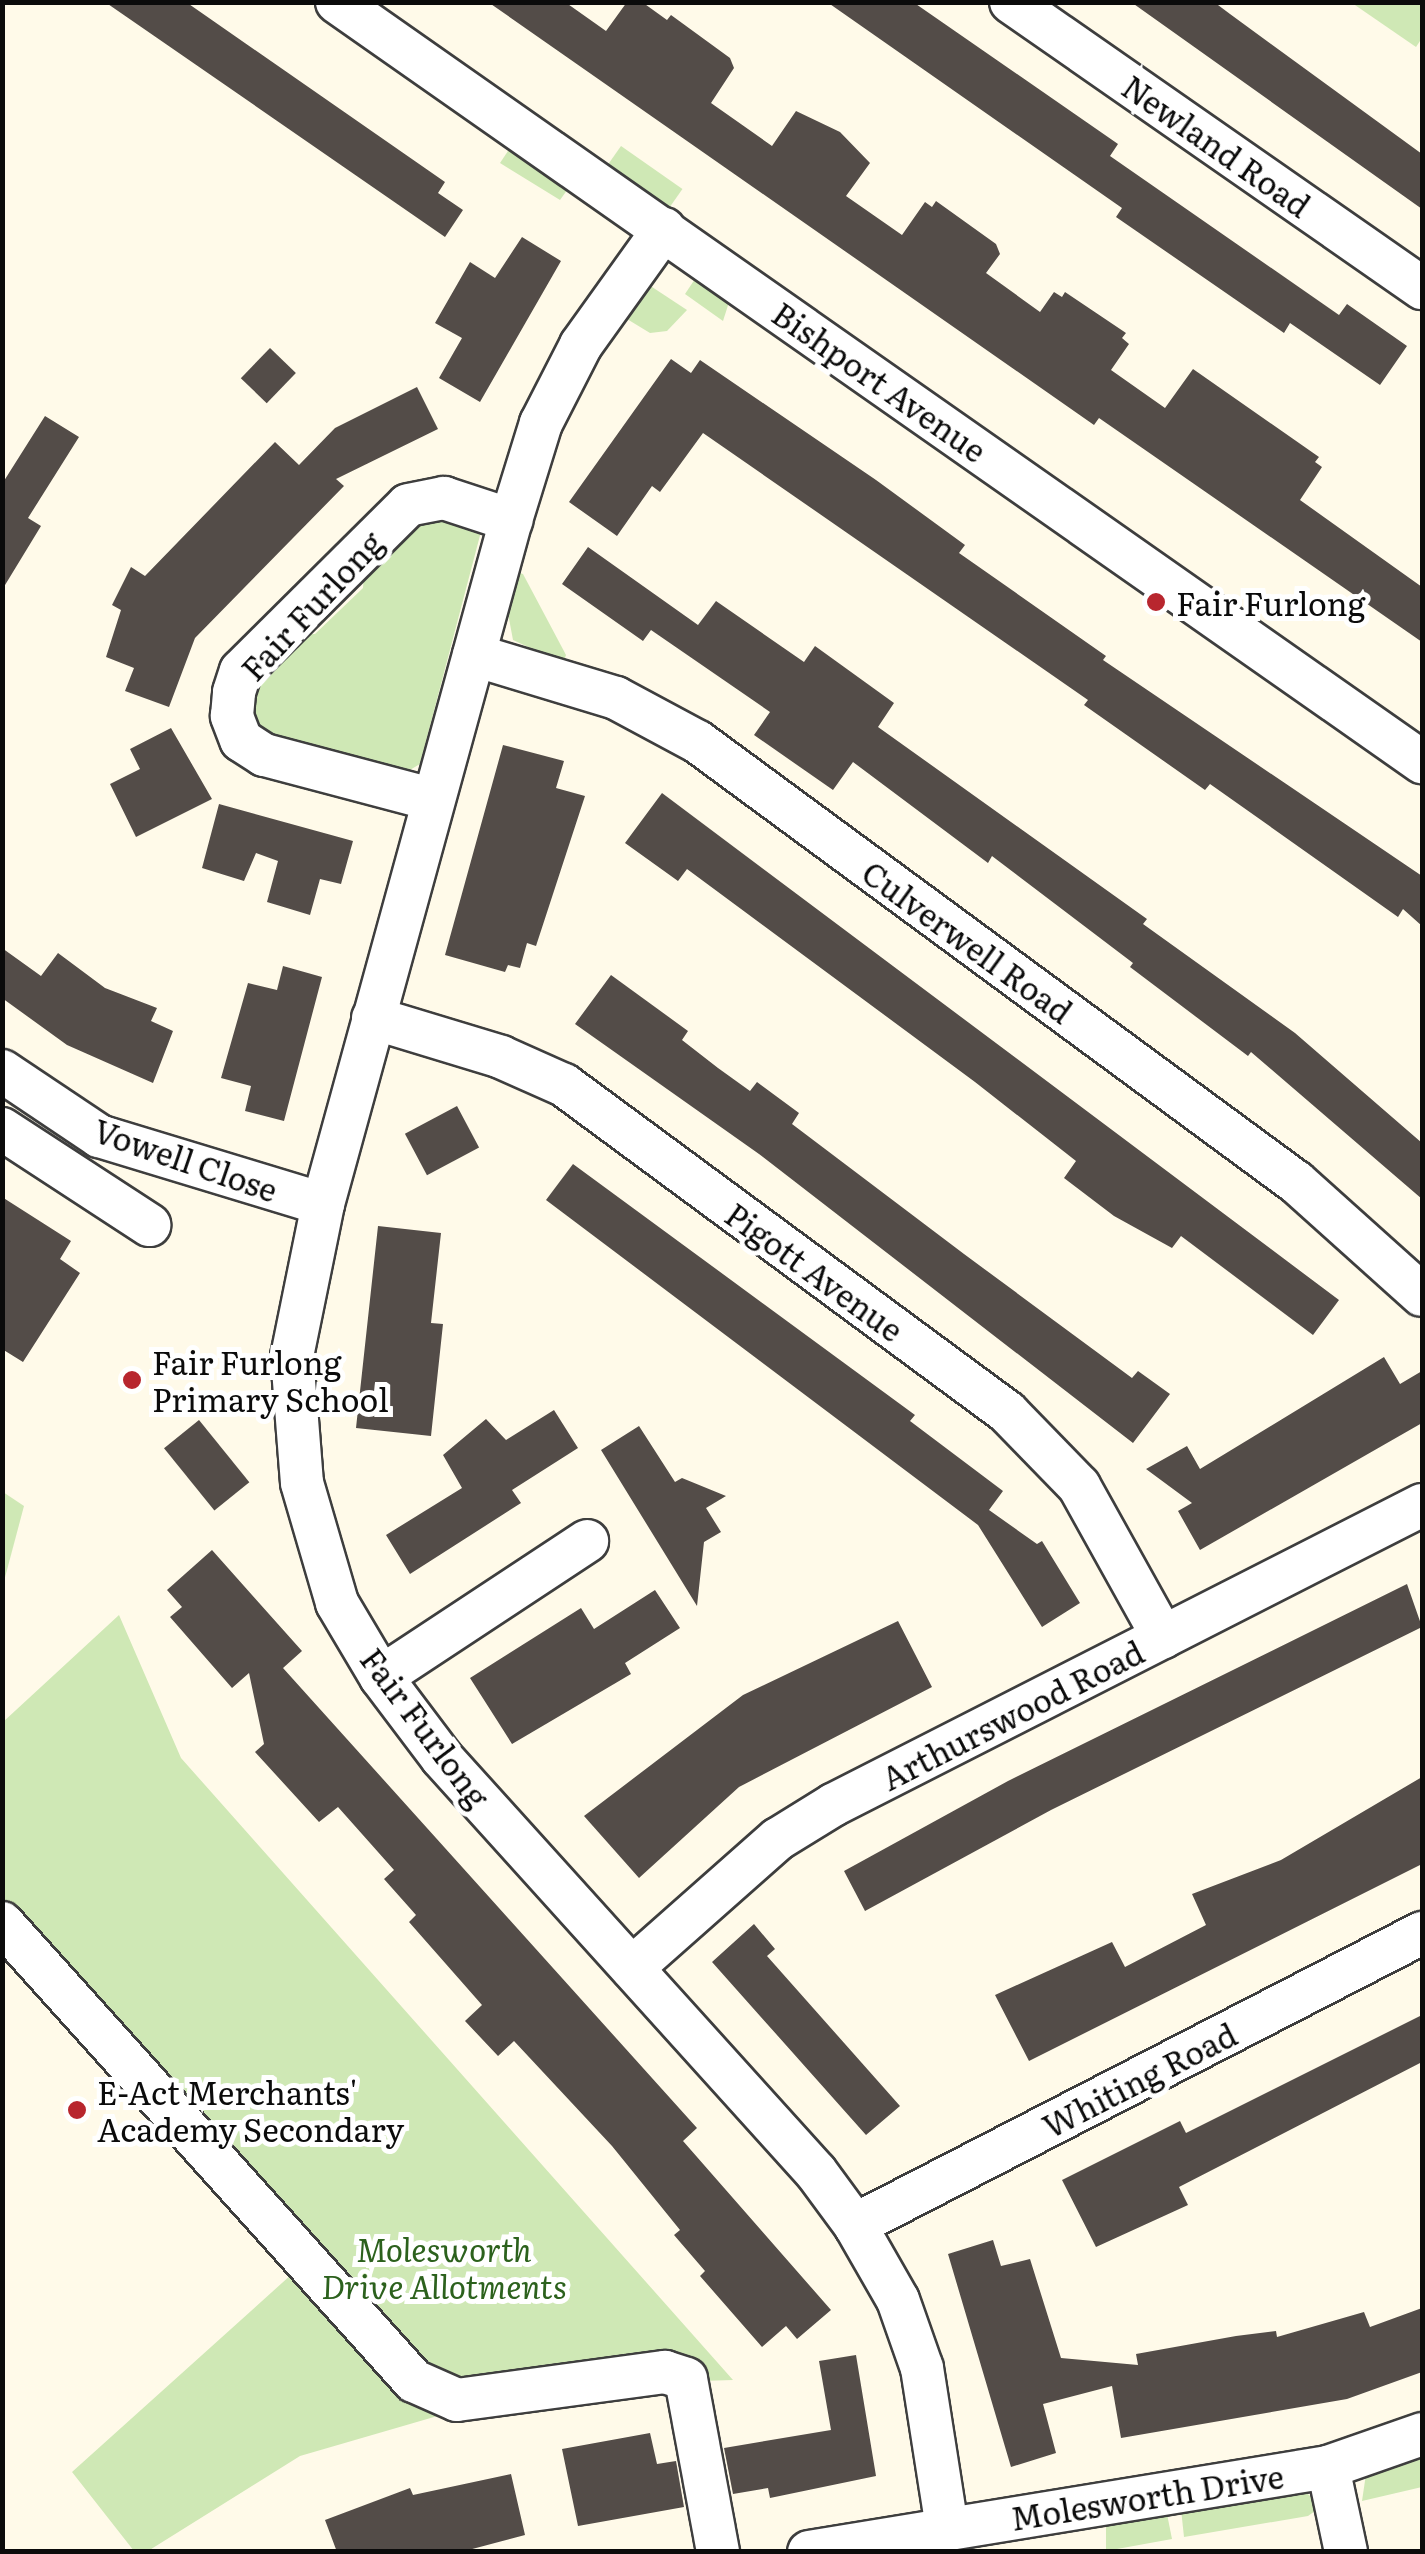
<!DOCTYPE html>
<html>
<head>
<meta charset="utf-8">
<style>
  body { margin:0 }
  #map { position:relative; width:1425px; height:2554px; overflow:hidden; background:#fffae9; font-family:Literata,serif }
  div>[style] { position:absolute }
  [style*='--x'] { left:calc(var(--x)*1px); top:calc(var(--y)*1px); width:calc(var(--w)*1px); rotate:calc(var(--a)*1deg) }
  .green>* { inset:0; background:#cfe8b5; transform-origin:0 0 }
  .building>* { inset:0; background:#534c48; transform-origin:0 0 }
  .roads { filter:drop-shadow(2px 0 #3e3e3e) drop-shadow(-2px 0 #3e3e3e) drop-shadow(0 2px #3e3e3e) drop-shadow(0 -2px #3e3e3e) }
  .minor>* { height:42px; margin:-21px; padding:0 21px; transform-origin:21px; border-radius:21px; background:#fff }
  .dots>* { width:28px; height:28px; translate:-50% -50%; box-sizing:border-box; border:5px solid #fff; border-radius:50% }
  span { translate:-50% -50%; white-space:nowrap; text-align:center; line-height:1.15; -webkit-text-stroke:10px #fff; paint-order:stroke }
  .street-label { font-size:32px; color:#0b0b0b }
  .poi-label { font-size:32px; color:#0b0b0b }
  .left { translate:0 -50%; text-align:left }
  .park-label { font-size:32px; color:#2c611d; font-style:italic }
  .frame { position:absolute; inset:0; border:5px solid #0b0b0b; pointer-events:none }
</style>
</head>
<body>
<div id="map">
  <div class="green">
    <i style="clip-path:polygon(1352px 3px,1422px 3px,1422px 38px,1416px 47px)"></i>
    <i style="clip-path:polygon(512px 145px,570px 186px,560px 200px,500px 163px)"></i>
    <i style="left:621px;top:146px;width:75px;height:22px;rotate:35deg"></i>
    <i style="clip-path:polygon(705px 264px,730px 299px,723px 321px,685px 294px)"></i>
    <i style="clip-path:polygon(649px 285px,687px 310px,667px 331px,650px 333px,627px 319px)"></i>
    <i style="clip-path:polygon(411px 514px,483px 524px,420px 764px,403px 774px,263px 733px,248px 713px,248px 698px,294px 635px,315px 634px,363px 588px,365px 562px)"></i>
    <i style="clip-path:polygon(516px 572px,523px 574px,566px 655px,563px 663px,513px 640px,506px 603px)"></i>
    <i style="clip-path:polygon(3px 1492px,24px 1506px,3px 1585px)"></i>
    <i style="clip-path:polygon(119px 1615px,181px 1758px,733px 2380px,635px 2383px,465px 2408px,300px 2456px,148px 2551px,134px 2551px,72px 2472px,302px 2265px,3px 1943px,3px 1722px)"></i>
    <i style="clip-path:polygon(1422px 2452px,1422px 2487px,1362px 2501px,1366px 2474px)"></i>
    <i style="clip-path:polygon(1302px 2490px,1313px 2498px,1315px 2511px,1308px 2516px,1184px 2537px,1181px 2509px)"></i>
    <i style="clip-path:polygon(1167px 2514px,1172px 2539px,1106px 2551px,1106px 2516px)"></i>
  </div>
  <div class="building">
    <i style="clip-path:polygon(105px 2px,186px 2px,445px 182px,438px 193px,463px 210px,445px 237px)"></i>
    <i style="clip-path:polygon(488px 2px,565px 2px,606px 31px,627px 2px,642px 2px,667px 20px,671px 15px,730px 58px,734px 68px,711px 103px,772px 146px,796px 111px,840px 132px,870px 163px,846px 196px,902px 235px,925px 202px,932px 207px,936px 201px,996px 244px,1000px 254px,986px 273px,1040px 312px,1054px 292px,1062px 297px,1065px 292px,1126px 333px,1122px 338px,1129px 344px,1111px 370px,1165px 408px,1193px 369px,1319px 457px,1315px 462px,1322px 467px,1300px 500px,1422px 587px,1422px 642px,1099px 418px,1094px 425px)"></i>
    <i style="clip-path:polygon(827px 2px,913px 2px,1118px 144px,1110px 156px,1339px 315px,1347px 304px,1407px 346px,1380px 385px,1290px 323px,1284px 333px,1116px 217px,1122px 208px)"></i>
    <i style="clip-path:polygon(1131px 2px,1214px 2px,1230px 14px,1422px 154px,1422px 209px)"></i>
    <i style="clip-path:polygon(522px 237px,561px 261px,480px 402px,439px 378px,462px 338px,435px 323px,470px 262px,495px 278px)"></i>
    <i style="left:270px;top:348px;width:36px;height:42px;rotate:44deg"></i>
    <i style="clip-path:polygon(671px 359px,691px 373px,700px 360px,876px 480px,965px 545px,959px 553px,1106px 656px,1103px 660px,1422px 876px,1422px 926px,1403px 909px,1398px 917px,1210px 784px,1205px 790px,1084px 705px,1088px 700px,703px 433px,660px 492px,652px 486px,617px 536px,569px 502px)"></i>
    <i style="clip-path:polygon(417px 387px,438px 429px,336px 479px,344px 486px,195px 638px,169px 707px,125px 691px,134px 668px,106px 657px,121px 610px,112px 605px,131px 567px,145px 576px,275px 442px,299px 465px,335px 428px)"></i>
    <i style="clip-path:polygon(45px 416px,79px 437px,28px 518px,41px 526px,2px 590px,2px 484px)"></i>
    <i style="clip-path:polygon(588px 547px,698px 625px,716px 601px,804px 662px,815px 646px,894px 703px,878px 727px,1147px 919px,1143px 924px,1295px 1033px,1422px 1143px,1422px 1199px,1251px 1052px,1248px 1056px,1130px 967px,1133px 963px,992px 856px,988px 863px,853px 762px,833px 790px,754px 735px,770px 712px,651px 630px,643px 641px,562px 584px)"></i>
    <i style="clip-path:polygon(171px 728px,212px 799px,136px 837px,110px 784px,140px 769px,130px 749px)"></i>
    <i style="clip-path:polygon(503px 745px,564px 761px,556px 788px,585px 796px,536px 946px,527px 943px,520px 968px,508px 965px,505px 972px,445px 955px)"></i>
    <i style="clip-path:polygon(662px 793px,1339px 1300px,1313px 1335px,1181px 1236px,1172px 1248px,1114px 1216px,1064px 1178px,1076px 1161px,975px 1082px,687px 869px,678px 881px,625px 843px)"></i>
    <i style="clip-path:polygon(219px 804px,353px 841px,341px 884px,320px 879px,310px 915px,267px 902px,278px 861px,256px 853px,244px 881px,202px 868px)"></i>
    <i style="clip-path:polygon(2px 948px,41px 976px,58px 953px,105px 988px,157px 1008px,151px 1021px,173px 1031px,153px 1083px,67px 1045px,2px 998px)"></i>
    <i style="clip-path:polygon(283px 966px,322px 977px,284px 1121px,245px 1111px,251px 1086px,221px 1078px,248px 983px,277px 990px)"></i>
    <i style="clip-path:polygon(611px 975px,688px 1031px,682px 1040px,718px 1068px,750px 1091px,757px 1082px,799px 1113px,792px 1124px,964px 1254px,1132px 1378px,1138px 1371px,1170px 1394px,1133px 1443px,759px 1154px,575px 1024px)"></i>
    <i style="left:457px;top:1106px;width:47px;height:59px;rotate:62deg"></i>
    <i style="clip-path:polygon(573px 1164px,915px 1415px,910px 1421px,1003px 1491px,989px 1510px,1037px 1544px,1042px 1541px,1080px 1603px,1042px 1627px,978px 1525px,546px 1200px)"></i>
    <i style="clip-path:polygon(2px 1197px,71px 1241px,60px 1259px,80px 1273px,23px 1362px,2px 1349px)"></i>
    <i style="clip-path:polygon(378px 1226px,441px 1233px,431px 1323px,443px 1324px,431px 1436px,356px 1428px)"></i>
    <i style="clip-path:polygon(1384px 1357px,1400px 1384px,1422px 1371px,1422px 1423px,1200px 1550px,1178px 1511px,1192px 1503px,1146px 1469px,1187px 1446px,1200px 1469px)"></i>
    <i style="clip-path:polygon(554px 1410px,578px 1448px,512px 1490px,521px 1503px,410px 1574px,386px 1535px,462px 1488px,443px 1455px,486px 1419px,506px 1440px)"></i>
    <i style="left:199px;top:1420px;width:80px;height:45px;rotate:51deg"></i>
    <i style="clip-path:polygon(639px 1426px,675px 1482px,682px 1478px,726px 1496px,706px 1508px,721px 1532px,704px 1542px,697px 1606px,601px 1450px)"></i>
    <i style="clip-path:polygon(212px 1550px,302px 1651px,283px 1668px,697px 2128px,683px 2141px,831px 2310px,797px 2339px,786px 2326px,762px 2347px,700px 2276px,705px 2271px,674px 2235px,680px 2230px,612px 2146px,514px 2041px,498px 2056px,465px 2021px,482px 2005px,409px 1922px,416px 1915px,384px 1879px,394px 1870px,338px 1807px,319px 1822px,255px 1752px,264px 1744px,249px 1673px,232px 1688px,170px 1617px,182px 1607px,167px 1590px)"></i>
    <i style="clip-path:polygon(1407px 1584px,1422px 1627px,1051px 1810px,865px 1911px,844px 1871px,1008px 1781px)"></i>
    <i style="clip-path:polygon(655px 1590px,680px 1628px,625px 1663px,631px 1674px,512px 1744px,470px 1678px,581px 1608px,594px 1629px)"></i>
    <i style="clip-path:polygon(898px 1621px,932px 1687px,739px 1787px,639px 1878px,584px 1816px,743px 1695px)"></i>
    <i style="clip-path:polygon(1422px 1777px,1422px 1864px,1029px 2061px,995px 1995px,1112px 1942px,1125px 1967px,1206px 1925px,1192px 1894px,1281px 1860px)"></i>
    <i style="clip-path:polygon(754px 1924px,775px 1949px,767px 1956px,900px 2106px,866px 2135px,712px 1962px)"></i>
    <i style="clip-path:polygon(1422px 2015px,1422px 2062px,1179px 2187px,1188px 2205px,1096px 2247px,1062px 2180px,1180px 2121px,1186px 2133px)"></i>
    <i style="clip-path:polygon(993px 2240px,1001px 2266px,1030px 2259px,1061px 2358px,1138px 2365px,1136px 2354px,1236px 2336px,1276px 2331px,1277px 2337px,1364px 2312px,1370px 2327px,1422px 2308px,1422px 2372px,1347px 2399px,1121px 2438px,1112px 2386px,1043px 2404px,1056px 2453px,1011px 2467px,948px 2254px)"></i>
    <i style="clip-path:polygon(856px 2355px,876px 2476px,770px 2498px,768px 2488px,733px 2494px,724px 2448px,831px 2430px,819px 2361px)"></i>
    <i style="clip-path:polygon(650px 2433px,657px 2464px,676px 2461px,684px 2507px,578px 2526px,562px 2449px)"></i>
    <i style="clip-path:polygon(511px 2474px,525px 2535px,461px 2552px,337px 2552px,325px 2520px,410px 2488px,413px 2495px)"></i>
  </div>
  <div class="roads">
    <div class="minor">
      <i style="--x:337;--y:2;--w:1325;--a:35.01"></i>
      <i style="--x:1011;--y:2;--w:501;--a:34.83"></i>
      <i style="--x:664;--y:229;--w:143;--a:125.6"></i>
      <i style="--x:581;--y:345;--w:88;--a:117.1"></i>
      <i style="--x:541;--y:423;--w:102;--a:107.2"></i>
      <i style="--x:511;--y:520;--w:709;--a:105.37"></i>
      <i style="--x:323;--y:1204;--w:155;--a:101.5"></i>
      <i style="--x:292;--y:1356;--w:127;--a:85.5"></i>
      <i style="--x:302;--y:1483;--w:125;--a:73.7"></i>
      <i style="--x:337;--y:1603;--w:86;--a:59.3"></i>
      <i style="--x:381;--y:1677;--w:101;--a:53"></i>
      <i style="--x:442;--y:1758;--w:558;--a:47.91"></i>
      <i style="--x:816;--y:2172;--w:66;--a:53.7"></i>
      <i style="--x:855;--y:2225;--w:86;--a:60.2"></i>
      <i style="--x:898;--y:2300;--w:72;--a:70.6"></i>
      <i style="--x:922;--y:2368;--w:162;--a:81.1"></i>
      <i style="--x:474;--y:655;--w:148;--a:16.8"></i>
      <i style="--x:616;--y:698;--w:93;--a:28.2"></i>
      <i style="--x:698;--y:742;--w:742;--a:36.35"></i>
      <i style="--x:1296;--y:1182;--w:169;--a:41.9"></i>
      <i style="--x:431;--y:799;--w:173;--a:-165.2"></i>
      <i style="--x:264;--y:755;--w:27;--a:-147"></i>
      <i style="--x:241;--y:740;--w:26;--a:-111"></i>
      <i style="--x:232;--y:716;--w:24;--a:-85"></i>
      <i style="--x:234;--y:692;--w:22;--a:-72"></i>
      <i style="--x:241;--y:671;--w:235;--a:-44.8"></i>
      <i style="--x:408;--y:505;--w:37;--a:-11"></i>
      <i style="--x:444;--y:498;--w:71;--a:18.2"></i>
      <i style="--x:373;--y:1018;--w:134;--a:16.9"></i>
      <i style="--x:501;--y:1057;--w:69;--a:24"></i>
      <i style="--x:564;--y:1085;--w:551;--a:36.43"></i>
      <i style="--x:1007;--y:1412;--w:103;--a:45.8"></i>
      <i style="--x:1079;--y:1486;--w:173;--a:60.9"></i>
      <i style="--x:2;--y:1071;--w:117;--a:33.8"></i>
      <i style="--x:99;--y:1136;--w:234;--a:16.9"></i>
      <i style="--x:2;--y:1129;--w:176;--a:33.1"></i>
      <i style="--x:381;--y:1677;--w:247;--a:-33.4"></i>
      <i style="--x:2;--y:1923;--w:616;--a:48.03"></i>
      <i style="--x:414;--y:2381;--w:47;--a:23.8"></i>
      <i style="--x:457;--y:2400;--w:210;--a:-7.7"></i>
      <i style="--x:665;--y:2372;--w:22;--a:18"></i>
      <i style="--x:686;--y:2379;--w:176;--a:79.5"></i>
      <i style="--x:632;--y:1968;--w:195;--a:-41.5"></i>
      <i style="--x:778;--y:1839;--w:65;--a:-31.7"></i>
      <i style="--x:833;--y:1805;--w:661;--a:-26.99"></i>
      <i style="--x:855;--y:2225;--w:638;--a:-27.25"></i>
      <i style="--x:1328;--y:2467;--w:87;--a:78"></i>
      <i style="--x:809;--y:2552;--w:526;--a:-9.3"></i>
      <i style="--x:1328;--y:2467;--w:100;--a:-19.3"></i>
    </div>
  </div>
  <div class="dots">
    <i style="left:1156px;top:602px;background:#b8262e"></i>
    <i style="left:132px;top:1380px;background:#b8262e"></i>
    <i style="left:77px;top:2110px;background:#b8262e"></i>
  </div>
  <div class="street-label">
    <span style="left:1217px;top:145px;rotate:35deg">Newland Road</span>
    <span style="left:880px;top:381px;rotate:35deg">Bishport Avenue</span>
    <span style="left:311px;top:605px;rotate:-47deg">Fair Furlong</span>
    <span style="left:968px;top:941px;rotate:36deg">Culverwell Road</span>
    <span style="left:186px;top:1159px;rotate:19deg">Vowell Close</span>
    <span style="left:815px;top:1271px;rotate:36deg">Pigott Avenue</span>
    <span style="left:1012px;top:1714px;rotate:-27deg">Arthurswood Road</span>
    <span style="left:426px;top:1727px;rotate:53deg">Fair Furlong</span>
    <span style="left:1139px;top:2079px;rotate:-27deg">Whiting Road</span>
    <span style="left:1147px;top:2496px;rotate:-9deg">Molesworth Drive</span>
  </div>
  <div class="poi-label">
    <span class="left" style="left:1176px;top:602px">Fair Furlong</span>
    <span class="left" style="left:152px;top:1380px">Fair Furlong<br>Primary School</span>
    <span class="left" style="left:97px;top:2110px">E-Act Merchants'<br>Academy Secondary</span>
  </div>
  <div class="park-label">
    <span style="left:444px;top:2267px">Molesworth<br>Drive Allotments</span>
  </div>
  <div class="frame"></div>
</div>
</body>
</html>
